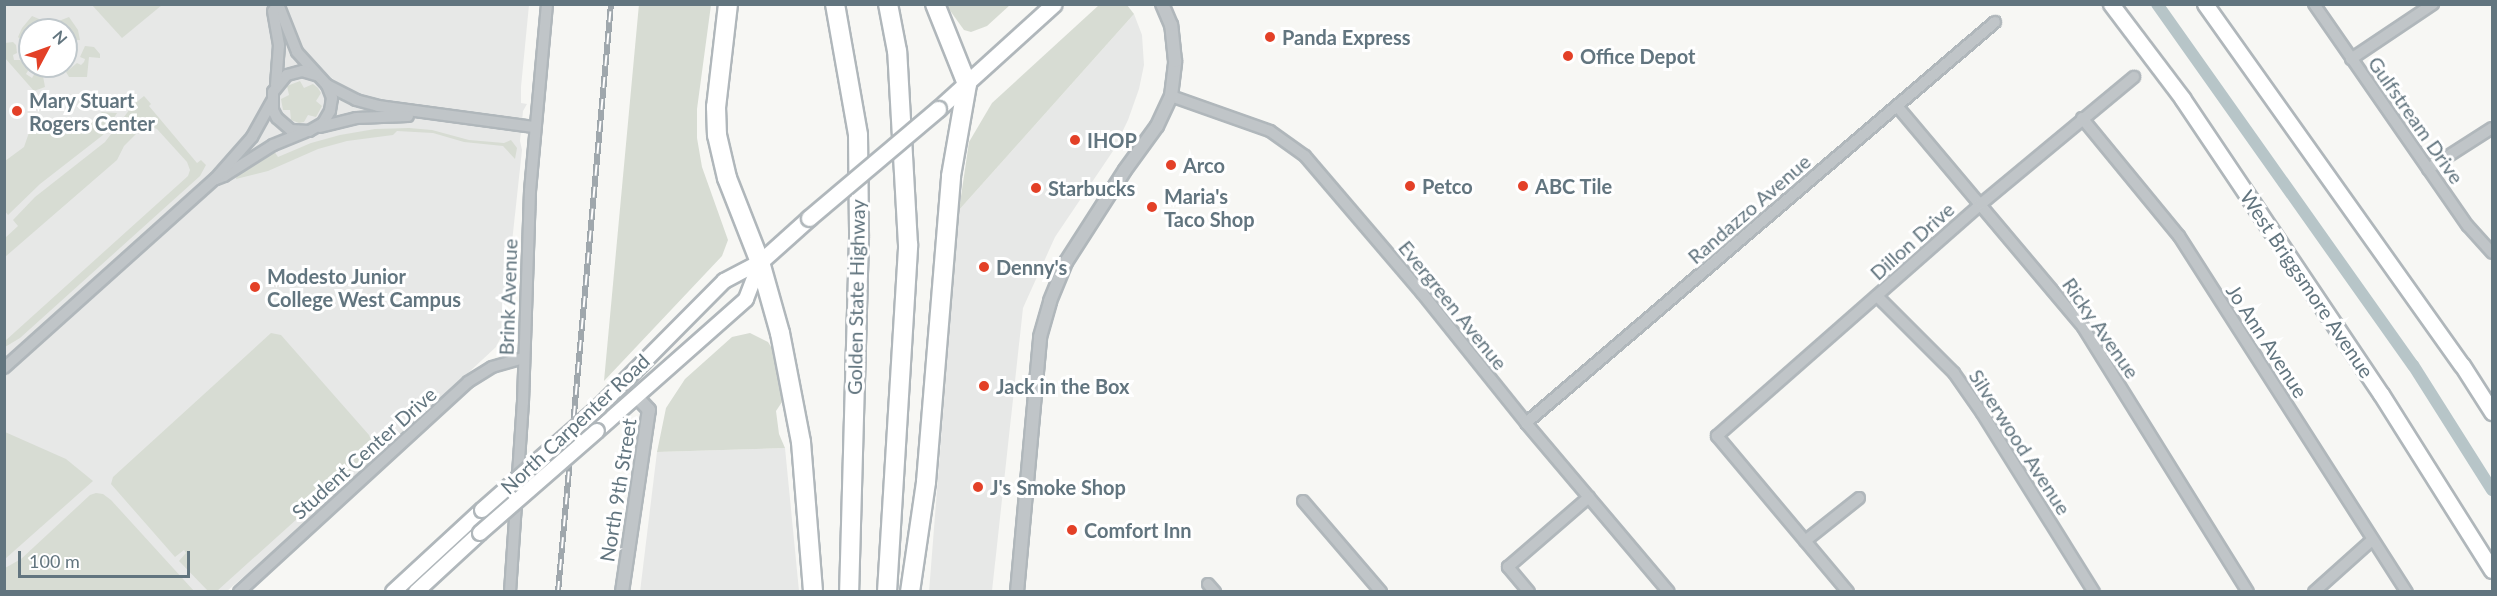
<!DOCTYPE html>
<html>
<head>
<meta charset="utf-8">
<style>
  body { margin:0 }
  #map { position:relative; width:2497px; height:596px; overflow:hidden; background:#f7f7f4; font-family:Lato,sans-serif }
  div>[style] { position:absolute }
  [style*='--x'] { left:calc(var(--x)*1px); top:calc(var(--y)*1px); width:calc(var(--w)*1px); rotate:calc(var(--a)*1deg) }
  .built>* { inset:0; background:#e7e8e7 }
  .green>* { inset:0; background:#d7dcd3 }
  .canal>* { height:12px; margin:-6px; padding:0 6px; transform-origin:6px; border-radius:6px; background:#b7c5c8 }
  .roads { filter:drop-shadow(2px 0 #b0b7bb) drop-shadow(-2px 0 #b0b7bb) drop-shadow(0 2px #b0b7bb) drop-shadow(0 -2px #b0b7bb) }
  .minor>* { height:10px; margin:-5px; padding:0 5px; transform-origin:5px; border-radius:5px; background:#c0c5c8 }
  .tertiary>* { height:12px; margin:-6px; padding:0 6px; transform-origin:6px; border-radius:6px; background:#c0c5c8 }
  .secondary>* { height:14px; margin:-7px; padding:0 7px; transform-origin:7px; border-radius:7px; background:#fff }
  .primary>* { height:15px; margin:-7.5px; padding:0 7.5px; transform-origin:7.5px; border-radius:7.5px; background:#fff }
  .motorway>* { height:18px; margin:-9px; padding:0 9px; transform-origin:9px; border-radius:9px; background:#fff }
  .rail>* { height:6px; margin-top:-3px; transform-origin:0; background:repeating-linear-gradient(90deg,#fff 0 11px,#9fa7ac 0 22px); box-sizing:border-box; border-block:2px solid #9fa7ac }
  .bridges { filter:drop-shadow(2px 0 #b0b7bb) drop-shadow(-2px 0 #b0b7bb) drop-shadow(0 2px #b0b7bb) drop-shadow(0 -2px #b0b7bb) }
  .secondary-bridge>* { height:14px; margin:-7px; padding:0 7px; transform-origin:7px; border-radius:7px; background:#fff }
  .primary-bridge>* { height:15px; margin:-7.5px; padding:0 7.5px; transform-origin:7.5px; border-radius:7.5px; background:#fff }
  .dots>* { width:16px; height:16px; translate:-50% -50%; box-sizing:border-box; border:3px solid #fff; border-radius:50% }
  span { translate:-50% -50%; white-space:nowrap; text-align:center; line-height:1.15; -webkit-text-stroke:6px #fff; paint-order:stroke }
  .poi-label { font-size:20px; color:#62757f; font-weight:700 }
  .left { translate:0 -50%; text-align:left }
  .street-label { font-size:20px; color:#62757f }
  .frame { position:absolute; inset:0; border:6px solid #62757f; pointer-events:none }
  .north { position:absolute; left:18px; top:18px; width:60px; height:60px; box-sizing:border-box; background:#fff; border:2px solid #c0c8cc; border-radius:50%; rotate:49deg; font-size:16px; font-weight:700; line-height:24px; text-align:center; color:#62757f }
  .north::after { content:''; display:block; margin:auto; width:21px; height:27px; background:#e34027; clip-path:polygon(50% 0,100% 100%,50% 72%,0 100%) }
  .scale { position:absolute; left:18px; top:551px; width:172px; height:27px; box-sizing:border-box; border:3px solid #62757f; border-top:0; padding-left:8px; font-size:18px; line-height:21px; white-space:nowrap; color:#62757f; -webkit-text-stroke:4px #fff; paint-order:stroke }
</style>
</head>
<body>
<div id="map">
  <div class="built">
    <i style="clip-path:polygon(evenodd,4px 5px,529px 5px,521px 87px,521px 103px,527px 104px,523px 111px,520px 141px,522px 150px,504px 316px,502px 335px,496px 347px,309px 521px,227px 591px,5px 591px,4px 5px,30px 30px,66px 30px,66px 66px,30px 66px,30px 30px)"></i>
    <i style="clip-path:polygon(1134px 14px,1142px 35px,1144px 65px,1139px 89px,1128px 120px,1113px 151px,1055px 237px,1023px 308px,992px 591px,929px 592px,959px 210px)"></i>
    <i style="clip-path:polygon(785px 448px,799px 591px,640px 592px,657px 452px)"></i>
  </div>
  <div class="green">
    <i style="clip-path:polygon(639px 4px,711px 5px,697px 109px,697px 138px,702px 167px,728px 240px,722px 256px,604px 381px)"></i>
    <i style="clip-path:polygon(92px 5px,162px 5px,122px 38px)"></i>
    <i style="clip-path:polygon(946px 5px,1010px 5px,987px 26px,971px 32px,964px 30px)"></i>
    <i style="clip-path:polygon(1099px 5px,1127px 5px,1134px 14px,959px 210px,969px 142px,992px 103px)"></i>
    <i style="clip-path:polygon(32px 16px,51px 24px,69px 17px,78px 30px,80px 40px,66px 41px,66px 30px,30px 30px,30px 39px,20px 39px,18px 37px,22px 28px)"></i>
    <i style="clip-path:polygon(13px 42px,16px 45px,17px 53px,13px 55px,14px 60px,20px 60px,29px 69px,26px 74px,32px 78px,35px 73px,43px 76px,45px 87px,34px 91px,5px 58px,5px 43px)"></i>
    <i style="clip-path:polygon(85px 46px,94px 47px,100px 54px,100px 58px,89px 57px,87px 77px,69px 77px,66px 72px,77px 63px,81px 65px,84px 62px,85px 59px,80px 57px)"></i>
    <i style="clip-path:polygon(300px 81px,304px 88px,313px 84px,318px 88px,321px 93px,316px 101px,322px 106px,316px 117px,308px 115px,304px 122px,299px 123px,291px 120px,290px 110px,283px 110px,281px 99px,289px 95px,287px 86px)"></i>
    <i style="clip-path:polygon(144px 96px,151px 104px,149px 106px,197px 163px,201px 160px,206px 165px,200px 176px,20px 338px,5px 347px,5px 341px,188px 176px,190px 170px,187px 162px,157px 129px,149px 126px,140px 130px,124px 146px,117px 160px,5px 257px,5px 238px,18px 226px,13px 220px,35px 197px,105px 142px,133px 105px)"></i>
    <i style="clip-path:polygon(102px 112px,117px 113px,103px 135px,40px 184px,8px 215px,5px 211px,5px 161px,24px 147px,32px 124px,67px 126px,76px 128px,78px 134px,89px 132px,88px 125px)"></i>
    <i style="clip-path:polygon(409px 128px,432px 130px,469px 140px,504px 143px,511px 140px,517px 148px,515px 159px,503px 146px,464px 142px,433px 133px,397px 131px,393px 135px,347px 141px,318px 149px,268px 171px,236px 179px,237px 174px,274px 151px,278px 157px,311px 143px,340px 135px,375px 129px)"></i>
    <i style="clip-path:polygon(271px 333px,281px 335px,369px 435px,373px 445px,369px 454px,217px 591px,208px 591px,179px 561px,186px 553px,184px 550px,175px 557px,111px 484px,113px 477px)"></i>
    <i style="clip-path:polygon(750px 333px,768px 342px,773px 350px,782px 402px,776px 411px,779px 434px,785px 448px,657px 452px,666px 408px,685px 379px,732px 337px)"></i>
    <i style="clip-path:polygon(5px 432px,66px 459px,93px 481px,5px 559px)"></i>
    <i style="clip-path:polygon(96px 493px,103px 494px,111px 500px,194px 591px,5px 591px,5px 568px,21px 559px,90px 495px)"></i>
  </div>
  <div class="canal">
    <i style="--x:2157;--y:4;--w:443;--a:54.7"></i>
    <i style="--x:2413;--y:365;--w:148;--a:57.7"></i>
  </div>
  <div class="roads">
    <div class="minor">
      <i style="--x:2314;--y:4;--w:270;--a:55.3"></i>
      <i style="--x:2468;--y:226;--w:36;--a:48"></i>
      <i style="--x:275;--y:5;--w:6;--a:39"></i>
      <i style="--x:280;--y:9;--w:46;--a:68.4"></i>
      <i style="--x:297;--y:52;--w:45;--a:47.7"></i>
      <i style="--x:327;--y:85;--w:14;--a:69"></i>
      <i style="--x:332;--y:98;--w:13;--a:99"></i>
      <i style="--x:330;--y:111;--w:14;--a:120"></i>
      <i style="--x:323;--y:123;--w:16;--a:150"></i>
      <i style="--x:309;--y:131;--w:18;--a:-177"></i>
      <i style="--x:291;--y:130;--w:18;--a:-139"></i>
      <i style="--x:277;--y:118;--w:9;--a:-117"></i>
      <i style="--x:273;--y:110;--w:18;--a:-90"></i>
      <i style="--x:273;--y:92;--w:22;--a:-51"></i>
      <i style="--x:287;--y:75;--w:16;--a:-15"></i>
      <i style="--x:302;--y:71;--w:15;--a:16"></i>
      <i style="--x:273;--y:11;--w:35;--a:80"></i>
      <i style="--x:279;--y:45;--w:40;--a:94.3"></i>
      <i style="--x:2351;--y:59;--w:99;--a:-33.9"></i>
      <i style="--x:327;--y:85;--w:33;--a:27"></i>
      <i style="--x:356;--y:100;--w:23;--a:15"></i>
      <i style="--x:378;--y:106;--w:157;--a:7.7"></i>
      <i style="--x:1171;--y:96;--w:105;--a:19.5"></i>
      <i style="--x:1270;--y:131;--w:43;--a:35.5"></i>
      <i style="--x:1305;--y:156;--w:180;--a:49.5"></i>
      <i style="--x:1422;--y:293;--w:166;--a:51.3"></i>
      <i style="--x:1526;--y:423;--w:221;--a:49.8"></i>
      <i style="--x:1897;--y:106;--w:289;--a:49.9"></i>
      <i style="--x:2083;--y:327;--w:312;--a:58.1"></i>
      <i style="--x:2082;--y:118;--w:153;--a:50.6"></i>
      <i style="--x:2179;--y:236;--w:423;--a:57.4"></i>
      <i style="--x:320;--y:127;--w:37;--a:-14"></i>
      <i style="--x:356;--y:118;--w:52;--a:-2.2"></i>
      <i style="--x:2428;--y:169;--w:76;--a:-32.6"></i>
      <i style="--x:216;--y:179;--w:9;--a:-21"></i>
      <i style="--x:224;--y:176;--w:58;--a:-32.3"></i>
      <i style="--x:273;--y:145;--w:35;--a:-22"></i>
      <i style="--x:1877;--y:296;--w:109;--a:45"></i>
      <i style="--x:1954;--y:373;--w:49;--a:55"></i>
      <i style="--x:1982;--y:413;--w:211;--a:58"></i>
      <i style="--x:4;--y:368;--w:283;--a:-41.9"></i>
      <i style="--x:215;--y:179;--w:56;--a:-48.6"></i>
      <i style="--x:252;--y:137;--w:41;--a:-60.9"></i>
      <i style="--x:1526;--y:423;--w:617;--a:-40.53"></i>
      <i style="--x:1303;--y:501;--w:120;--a:49.4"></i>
      <i style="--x:1805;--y:541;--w:69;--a:-38.5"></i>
      <i style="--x:1208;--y:584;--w:11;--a:49"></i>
      <i style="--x:239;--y:592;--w:311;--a:-42.5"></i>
      <i style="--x:468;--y:382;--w:28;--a:-32"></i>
      <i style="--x:492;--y:367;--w:33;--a:-16"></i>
      <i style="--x:510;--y:592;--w:190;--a:-86.1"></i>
      <i style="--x:523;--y:402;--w:211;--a:-88.1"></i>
      <i style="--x:530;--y:191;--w:188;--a:-84.8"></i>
      <i style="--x:1529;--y:592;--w:33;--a:-130"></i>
      <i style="--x:1508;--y:567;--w:107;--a:-40.8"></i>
      <i style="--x:1848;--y:592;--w:204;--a:-130"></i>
      <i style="--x:1717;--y:436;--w:351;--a:-41.3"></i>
      <i style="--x:1981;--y:204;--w:199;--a:-39.7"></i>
      <i style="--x:2314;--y:592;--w:78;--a:-41.9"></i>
    </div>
    <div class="tertiary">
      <i style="--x:622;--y:592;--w:184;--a:-81.6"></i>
      <i style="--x:649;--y:410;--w:16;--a:-133"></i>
      <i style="--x:1017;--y:592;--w:256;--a:-84.8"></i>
      <i style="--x:1040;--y:337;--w:37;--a:-74"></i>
      <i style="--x:1050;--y:301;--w:42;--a:-67.7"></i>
      <i style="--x:1066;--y:262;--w:109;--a:-57.3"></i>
      <i style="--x:1125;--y:170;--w:54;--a:-54"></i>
      <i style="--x:1157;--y:126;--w:33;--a:-65"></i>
      <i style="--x:1171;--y:96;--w:35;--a:-83"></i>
      <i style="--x:1175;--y:61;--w:36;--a:-96"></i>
      <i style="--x:1171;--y:25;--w:23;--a:-113"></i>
    </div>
    <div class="secondary">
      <i style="--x:600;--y:406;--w:176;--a:-45.2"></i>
      <i style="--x:724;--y:281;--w:41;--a:-27.8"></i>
      <i style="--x:597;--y:431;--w:199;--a:-41.5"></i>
      <i style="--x:746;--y:299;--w:40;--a:-69"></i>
      <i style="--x:393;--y:592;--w:121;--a:-42.7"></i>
      <i style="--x:416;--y:592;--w:87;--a:-42.7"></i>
    </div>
    <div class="primary">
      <i style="--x:2111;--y:4;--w:118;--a:52.9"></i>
      <i style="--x:2182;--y:98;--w:357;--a:56.1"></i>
      <i style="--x:2381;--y:394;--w:208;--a:57.8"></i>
      <i style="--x:2205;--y:4;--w:443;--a:54.6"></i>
      <i style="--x:2462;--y:365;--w:56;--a:57.4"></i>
      <i style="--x:938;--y:109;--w:156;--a:-42.2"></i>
      <i style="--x:760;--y:262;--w:66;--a:-41.9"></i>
    </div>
    <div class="motorway">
      <i style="--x:728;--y:4;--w:104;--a:96.6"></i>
      <i style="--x:716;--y:107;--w:28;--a:88"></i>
      <i style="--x:717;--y:135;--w:44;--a:76.9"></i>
      <i style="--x:727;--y:178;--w:90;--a:68.6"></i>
      <i style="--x:760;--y:262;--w:74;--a:74.3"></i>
      <i style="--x:780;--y:333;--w:111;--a:79.1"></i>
      <i style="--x:801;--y:442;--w:150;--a:85.4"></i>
      <i style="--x:835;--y:4;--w:133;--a:80"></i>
      <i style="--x:858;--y:135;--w:103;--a:89.4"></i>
      <i style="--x:859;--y:238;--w:354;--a:91.6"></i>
      <i style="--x:887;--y:592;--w:348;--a:-86.5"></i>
      <i style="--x:908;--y:245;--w:194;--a:-93.2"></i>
      <i style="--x:897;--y:51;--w:48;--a:-100.8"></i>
      <i style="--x:910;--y:592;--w:111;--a:-81.7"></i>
      <i style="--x:926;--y:482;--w:307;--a:-85.3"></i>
      <i style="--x:951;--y:176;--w:93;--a:-80.1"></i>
      <i style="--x:967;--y:84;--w:86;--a:-111.8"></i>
    </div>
  </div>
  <div class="rail">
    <i style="--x:558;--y:592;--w:590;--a:-84.85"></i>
  </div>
  <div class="bridges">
    <div class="secondary-bridge">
      <i style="--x:482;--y:510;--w:157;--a:-41.4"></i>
      <i style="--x:480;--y:533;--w:155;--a:-41.1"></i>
    </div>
    <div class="primary-bridge">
      <i style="--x:809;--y:218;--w:169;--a:-40.2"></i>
    </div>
  </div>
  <div class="dots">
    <i style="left:1270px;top:37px;background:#e34027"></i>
    <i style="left:1568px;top:56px;background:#e34027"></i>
    <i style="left:17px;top:111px;background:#e34027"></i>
    <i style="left:1075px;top:140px;background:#e34027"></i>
    <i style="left:1171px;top:165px;background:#e34027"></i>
    <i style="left:1410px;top:186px;background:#e34027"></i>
    <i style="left:1523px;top:186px;background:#e34027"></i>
    <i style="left:1036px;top:188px;background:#e34027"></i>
    <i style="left:1152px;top:207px;background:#e34027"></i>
    <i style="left:984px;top:267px;background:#e34027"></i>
    <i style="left:255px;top:287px;background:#e34027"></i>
    <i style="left:984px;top:386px;background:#e34027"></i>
    <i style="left:978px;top:487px;background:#e34027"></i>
    <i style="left:1072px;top:530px;background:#e34027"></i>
  </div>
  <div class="poi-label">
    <span class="left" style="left:1282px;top:37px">Panda Express</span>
    <span class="left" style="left:1580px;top:56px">Office Depot</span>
    <span class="left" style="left:29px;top:112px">Mary Stuart<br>Rogers Center</span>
    <span class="left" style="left:1087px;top:140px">IHOP</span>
    <span class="left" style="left:1183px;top:165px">Arco</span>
    <span class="left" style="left:1422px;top:186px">Petco</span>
    <span class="left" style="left:1535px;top:186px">ABC Tile</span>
    <span class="left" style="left:1048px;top:188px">Starbucks</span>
    <span class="left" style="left:1164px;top:208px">Maria's<br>Taco Shop</span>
    <span class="left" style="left:996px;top:267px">Denny's</span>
    <span class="left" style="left:267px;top:288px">Modesto Junior<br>College West Campus</span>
    <span class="left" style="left:996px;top:386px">Jack in the Box</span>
    <span class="left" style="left:990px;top:487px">J's Smoke Shop</span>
    <span class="left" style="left:1084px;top:530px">Comfort Inn</span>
  </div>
  <div class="street-label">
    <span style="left:2416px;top:120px;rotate:55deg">Gulfstream Drive</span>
    <span style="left:1749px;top:209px;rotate:-41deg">Randazzo Avenue</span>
    <span style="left:1912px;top:241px;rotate:-42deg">Dillon Drive</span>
    <span style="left:2307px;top:284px;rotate:56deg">West Briggsmore Avenue</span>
    <span style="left:508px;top:297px;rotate:-88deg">Brink Avenue</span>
    <span style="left:856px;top:297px;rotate:-89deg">Golden State Highway</span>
    <span style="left:1453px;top:305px;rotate:51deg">Evergreen Avenue</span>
    <span style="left:2101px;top:328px;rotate:55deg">Ricky Avenue</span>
    <span style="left:2267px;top:341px;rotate:57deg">Jo Ann Avenue</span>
    <span style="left:575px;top:424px;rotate:-43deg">North Carpenter Road</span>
    <span style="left:2020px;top:442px;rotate:57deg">Silverwood Avenue</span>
    <span style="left:364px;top:453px;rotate:-42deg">Student Center Drive</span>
    <span style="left:618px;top:490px;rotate:-81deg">North 9th Street</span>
  </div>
  <div class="frame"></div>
  <div class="north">N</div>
  <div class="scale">100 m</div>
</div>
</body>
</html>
